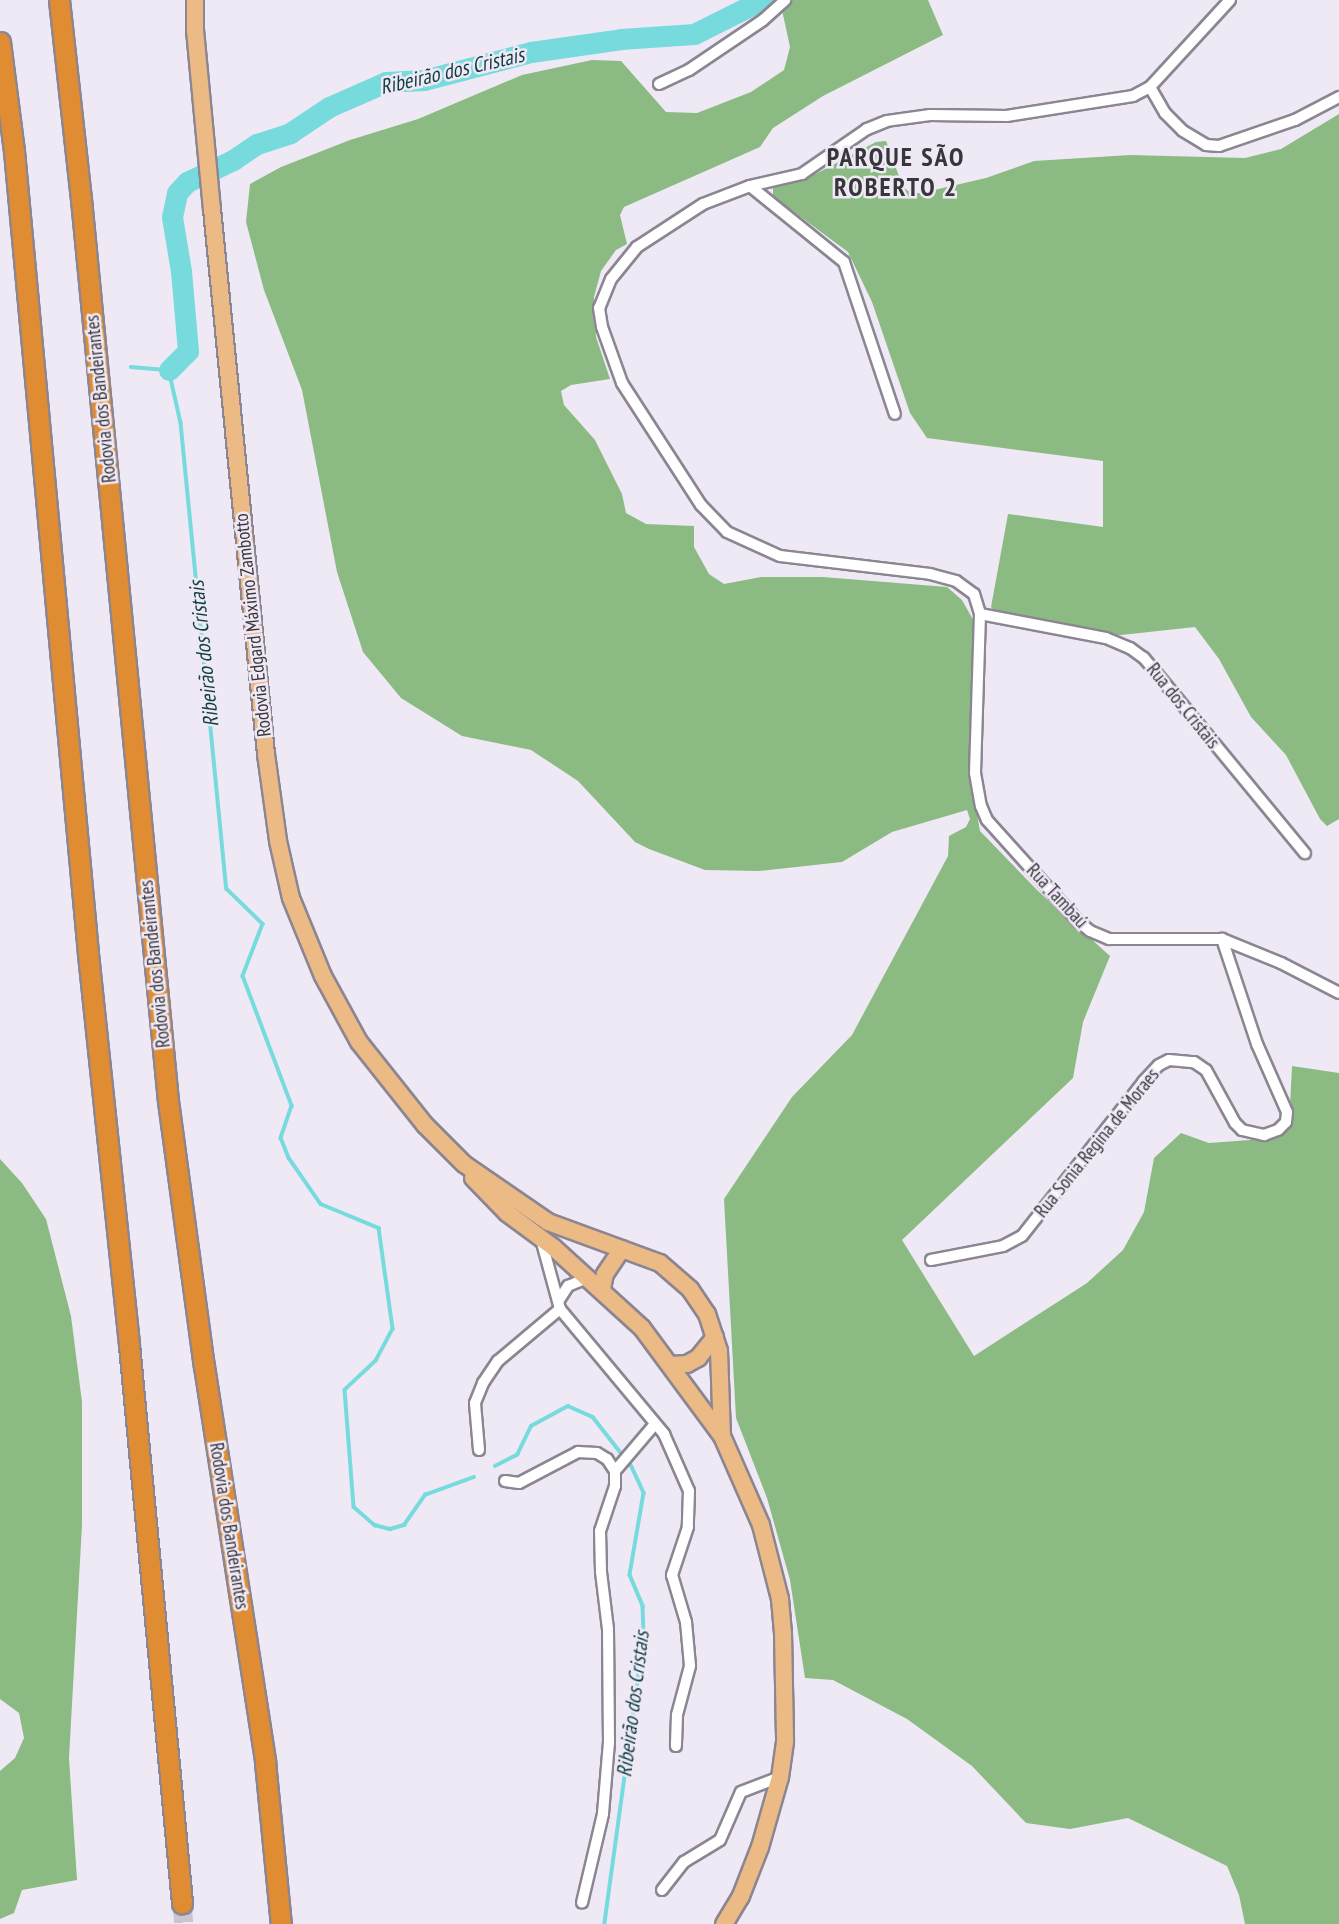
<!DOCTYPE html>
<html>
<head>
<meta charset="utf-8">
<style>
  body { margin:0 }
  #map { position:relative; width:1339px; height:1924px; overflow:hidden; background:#efe9f6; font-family:"PT Sans Narrow",sans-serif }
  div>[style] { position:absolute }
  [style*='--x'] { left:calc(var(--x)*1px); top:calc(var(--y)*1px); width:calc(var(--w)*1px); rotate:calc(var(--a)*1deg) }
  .forest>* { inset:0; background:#8bbb82 }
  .stream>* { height:3.5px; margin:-1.75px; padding:0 1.75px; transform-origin:1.75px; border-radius:1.75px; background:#77dbde }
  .river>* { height:21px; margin:-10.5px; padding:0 10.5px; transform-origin:10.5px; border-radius:10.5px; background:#77dbde }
  .highway-tunnel>* { height:19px; margin-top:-9.5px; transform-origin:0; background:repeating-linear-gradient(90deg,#cbc5d1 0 19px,transparent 0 29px) }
  .roads { filter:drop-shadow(2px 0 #8b8692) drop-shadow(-2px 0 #8b8692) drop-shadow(0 2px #8b8692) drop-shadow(0 -2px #8b8692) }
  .street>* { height:10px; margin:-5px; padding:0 5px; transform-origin:5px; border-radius:5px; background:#fff }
  .primary>* { height:16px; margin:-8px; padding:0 8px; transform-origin:8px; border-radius:8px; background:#ecba85 }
  .highway>* { height:19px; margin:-9.5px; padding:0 9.5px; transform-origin:9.5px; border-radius:9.5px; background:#e08c33 }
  span { translate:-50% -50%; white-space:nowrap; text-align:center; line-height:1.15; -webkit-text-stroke:5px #efe9f6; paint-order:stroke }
  .street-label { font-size:19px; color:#39363b }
  .water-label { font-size:21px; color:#0f3f41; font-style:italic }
  .district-label { font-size:26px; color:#39363b; font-weight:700; letter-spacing:2px }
</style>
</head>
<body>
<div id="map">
  <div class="forest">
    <i style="clip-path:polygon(792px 0,928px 0,943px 35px,823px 96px,773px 128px,760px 147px,624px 207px,620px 215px,627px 244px,616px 250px,601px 271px,594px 297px,596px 337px,610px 379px,571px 385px,561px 391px,564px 405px,595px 440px,622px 494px,626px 513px,646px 524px,694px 526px,694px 547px,709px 574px,724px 584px,761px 577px,823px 577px,947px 587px,962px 600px,976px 625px,973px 791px,980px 831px,1037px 890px,1110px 956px,1083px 1022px,1073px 1078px,902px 1240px,974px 1356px,1087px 1283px,1123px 1250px,1144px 1212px,1154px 1158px,1181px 1133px,1209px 1143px,1250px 1140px,1289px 1126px,1292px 1066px,1339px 1073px,1339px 1924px,1245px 1924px,1239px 1895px,1227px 1866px,1128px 1818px,1070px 1829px,1026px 1823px,972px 1766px,907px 1719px,833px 1680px,805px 1678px,790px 1580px,767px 1498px,736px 1418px,724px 1199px,792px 1097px,852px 1035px,948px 856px,949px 836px,966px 827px,970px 819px,967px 810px,892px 832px,842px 862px,759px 871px,705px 870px,649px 849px,635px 842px,578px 781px,531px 750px,462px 736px,401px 698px,363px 652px,337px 572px,302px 390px,264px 290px,246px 222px,250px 184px,281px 167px,350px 140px,418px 119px,522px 75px,592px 60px,621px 61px,666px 112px,697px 113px,751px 92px,784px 70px,790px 47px,782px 10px)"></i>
    <i style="clip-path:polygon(1339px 114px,1339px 819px,1327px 826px,1320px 819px,1286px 755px,1251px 717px,1219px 659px,1195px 627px,1112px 636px,996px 613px,991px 607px,1008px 514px,1103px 527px,1103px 461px,927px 438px,910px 413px,872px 302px,848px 252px,786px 206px,773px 195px,773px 188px,808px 178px,876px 142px,886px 141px,903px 187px,911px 193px,921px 193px,986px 178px,1034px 161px,1130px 155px,1245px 158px,1281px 149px)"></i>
    <i style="clip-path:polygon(0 1159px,22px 1183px,46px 1219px,71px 1316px,82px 1402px,82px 1525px,69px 1758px,77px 1880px,22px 1890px,14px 1913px,0 1919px,0 1771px,15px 1758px,24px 1738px,19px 1713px,0 1699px)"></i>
  </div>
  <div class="stream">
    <i style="--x:131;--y:367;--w:38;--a:5"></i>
    <i style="--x:169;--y:370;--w:54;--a:77.2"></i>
    <i style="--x:181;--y:423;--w:468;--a:84.4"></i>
    <i style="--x:227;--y:889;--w:50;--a:44.2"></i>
    <i style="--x:263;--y:924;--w:56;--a:111"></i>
    <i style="--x:243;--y:976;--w:139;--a:69.3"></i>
    <i style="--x:292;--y:1106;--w:34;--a:109"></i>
    <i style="--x:281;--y:1138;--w:22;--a:68"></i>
    <i style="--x:289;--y:1158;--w:56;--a:55.2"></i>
    <i style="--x:321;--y:1204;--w:63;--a:22.5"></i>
    <i style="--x:379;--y:1228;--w:102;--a:82.1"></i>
    <i style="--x:393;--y:1329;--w:36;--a:118"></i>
    <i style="--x:376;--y:1361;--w:42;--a:136.9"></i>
    <i style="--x:345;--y:1390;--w:117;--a:85.6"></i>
    <i style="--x:354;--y:1507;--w:28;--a:41"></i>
    <i style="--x:375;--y:1525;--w:16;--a:15"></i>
    <i style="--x:390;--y:1529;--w:15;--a:-16"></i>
    <i style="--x:404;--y:1525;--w:37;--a:-55"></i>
    <i style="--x:425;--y:1495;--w:52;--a:-20.2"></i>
    <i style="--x:495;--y:1466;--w:25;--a:-27"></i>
    <i style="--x:517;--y:1455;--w:32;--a:-64"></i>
    <i style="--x:531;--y:1426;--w:42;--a:-28.4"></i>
    <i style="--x:568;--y:1406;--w:27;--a:24"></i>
    <i style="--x:593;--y:1417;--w:63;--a:52"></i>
    <i style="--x:632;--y:1467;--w:29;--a:65"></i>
    <i style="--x:644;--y:1493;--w:83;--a:99.7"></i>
    <i style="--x:630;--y:1575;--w:34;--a:67"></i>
    <i style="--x:643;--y:1606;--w:32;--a:88"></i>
    <i style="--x:644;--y:1638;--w:289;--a:97.8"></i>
  </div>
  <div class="river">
    <i style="--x:169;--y:370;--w:27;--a:-45"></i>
    <i style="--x:188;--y:351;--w:80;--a:-95"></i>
    <i style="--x:181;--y:271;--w:55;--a:-99.5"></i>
    <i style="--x:172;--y:217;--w:25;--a:-78"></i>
    <i style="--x:177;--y:193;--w:15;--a:-48"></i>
    <i style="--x:187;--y:182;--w:51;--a:-25.6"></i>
    <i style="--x:233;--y:160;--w:29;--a:-34"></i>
    <i style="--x:257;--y:144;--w:35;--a:-18"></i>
    <i style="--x:290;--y:133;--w:47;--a:-33.7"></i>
    <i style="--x:329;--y:107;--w:62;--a:-23.7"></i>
    <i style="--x:386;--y:82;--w:38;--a:-3"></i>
    <i style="--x:424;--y:80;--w:111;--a:-14.7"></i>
    <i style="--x:531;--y:52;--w:91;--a:-8.2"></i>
    <i style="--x:621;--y:39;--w:73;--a:-3.9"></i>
    <i style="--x:694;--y:34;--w:76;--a:-26.6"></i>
  </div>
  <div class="highway-tunnel">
    <i style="--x:182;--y:1903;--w:21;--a:85"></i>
  </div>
  <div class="roads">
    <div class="street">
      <i style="--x:1230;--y:0;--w:118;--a:132.6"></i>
      <i style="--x:1150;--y:87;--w:19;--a:152"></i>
      <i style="--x:1133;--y:96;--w:128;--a:171"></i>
      <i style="--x:1007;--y:116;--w:77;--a:-179.3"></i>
      <i style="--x:930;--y:115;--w:43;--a:172.1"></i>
      <i style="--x:887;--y:121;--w:22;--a:158"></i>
      <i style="--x:867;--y:129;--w:79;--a:145.3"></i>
      <i style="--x:802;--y:174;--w:53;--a:167"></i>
      <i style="--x:750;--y:186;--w:50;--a:159"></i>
      <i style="--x:703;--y:204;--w:79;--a:146.9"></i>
      <i style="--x:637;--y:247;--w:41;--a:129.1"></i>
      <i style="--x:611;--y:279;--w:31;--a:112"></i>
      <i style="--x:599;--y:308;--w:19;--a:81"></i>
      <i style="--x:602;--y:327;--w:59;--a:70.3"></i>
      <i style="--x:622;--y:383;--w:145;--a:57.1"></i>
      <i style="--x:701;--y:505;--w:37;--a:46"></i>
      <i style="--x:727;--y:532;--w:58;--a:24.4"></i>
      <i style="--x:780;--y:556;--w:151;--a:6.8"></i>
      <i style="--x:930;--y:574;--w:27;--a:15"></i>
      <i style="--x:956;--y:581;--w:22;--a:36"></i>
      <i style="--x:974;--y:594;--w:21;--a:73"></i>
      <i style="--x:980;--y:614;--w:159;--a:91.8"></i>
      <i style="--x:975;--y:773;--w:34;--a:80"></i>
      <i style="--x:981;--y:806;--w:15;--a:67"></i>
      <i style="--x:987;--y:820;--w:137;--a:48"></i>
      <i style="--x:1079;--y:922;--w:14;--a:39"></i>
      <i style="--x:1090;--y:931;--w:21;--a:23"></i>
      <i style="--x:1109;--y:939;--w:113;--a:0"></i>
      <i style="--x:1222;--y:939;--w:64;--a:22.1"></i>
      <i style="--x:1281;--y:963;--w:65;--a:27.3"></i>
      <i style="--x:659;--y:84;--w:33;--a:-25"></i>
      <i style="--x:689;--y:70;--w:89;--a:-34"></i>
      <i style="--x:763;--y:20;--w:30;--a:-42"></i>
      <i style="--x:1150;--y:87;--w:30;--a:60"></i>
      <i style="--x:1165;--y:113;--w:25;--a:45"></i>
      <i style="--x:1183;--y:131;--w:27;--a:31"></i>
      <i style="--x:1206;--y:145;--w:13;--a:4"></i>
      <i style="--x:1219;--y:146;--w:80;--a:-18.9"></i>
      <i style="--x:1295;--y:120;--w:50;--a:-27.6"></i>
      <i style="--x:750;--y:186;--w:121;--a:39"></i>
      <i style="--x:844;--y:262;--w:160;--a:71.5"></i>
      <i style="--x:980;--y:614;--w:128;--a:10.8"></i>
      <i style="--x:1106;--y:638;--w:26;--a:23"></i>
      <i style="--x:1130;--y:648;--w:17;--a:36"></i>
      <i style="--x:1144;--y:658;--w:253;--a:50.5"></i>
      <i style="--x:541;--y:1239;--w:73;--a:74.8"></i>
      <i style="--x:560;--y:1309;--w:163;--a:50.2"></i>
      <i style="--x:664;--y:1434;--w:62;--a:66.3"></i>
      <i style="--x:689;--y:1491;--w:36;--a:92"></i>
      <i style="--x:688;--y:1527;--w:51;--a:108.4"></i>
      <i style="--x:672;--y:1575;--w:49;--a:73.4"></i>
      <i style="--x:686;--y:1622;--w:44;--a:84.8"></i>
      <i style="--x:690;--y:1666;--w:51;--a:104.9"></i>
      <i style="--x:677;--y:1715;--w:31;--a:92"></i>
      <i style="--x:931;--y:1260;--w:73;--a:-11"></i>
      <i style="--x:1003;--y:1246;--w:21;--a:-28"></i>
      <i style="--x:1022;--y:1236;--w:196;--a:-51.8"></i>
      <i style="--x:1143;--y:1082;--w:23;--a:-47"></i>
      <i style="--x:1159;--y:1065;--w:11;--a:-27"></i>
      <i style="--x:1169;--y:1060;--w:25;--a:5"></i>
      <i style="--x:1194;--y:1062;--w:14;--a:34"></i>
      <i style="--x:1206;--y:1070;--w:60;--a:61.3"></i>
      <i style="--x:1235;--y:1123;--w:10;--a:45"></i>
      <i style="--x:1242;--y:1130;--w:23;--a:13"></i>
      <i style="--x:1264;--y:1135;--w:15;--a:-20"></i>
      <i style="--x:1278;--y:1130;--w:11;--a:-45"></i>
      <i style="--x:1286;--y:1122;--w:10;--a:-84"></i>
      <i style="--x:1287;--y:1112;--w:74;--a:-113.8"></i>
      <i style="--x:1257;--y:1044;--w:111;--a:-108.4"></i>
      <i style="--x:559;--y:1300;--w:17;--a:-57"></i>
      <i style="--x:568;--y:1286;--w:21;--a:-23"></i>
      <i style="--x:479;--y:1450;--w:47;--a:-94.9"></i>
      <i style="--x:475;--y:1403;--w:22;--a:-68"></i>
      <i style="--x:483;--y:1383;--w:27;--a:-56"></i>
      <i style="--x:498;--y:1361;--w:81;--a:-40"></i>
      <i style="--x:615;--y:1471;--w:62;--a:-49.6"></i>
      <i style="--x:505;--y:1481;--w:14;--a:8"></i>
      <i style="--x:519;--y:1483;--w:67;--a:-27.7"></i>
      <i style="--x:578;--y:1452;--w:19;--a:3"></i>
      <i style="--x:597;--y:1453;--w:12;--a:31"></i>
      <i style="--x:607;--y:1459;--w:14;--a:56"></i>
      <i style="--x:615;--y:1471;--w:15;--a:90"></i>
      <i style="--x:615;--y:1486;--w:47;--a:108.4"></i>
      <i style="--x:600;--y:1531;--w:41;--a:88.6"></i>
      <i style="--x:601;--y:1572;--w:57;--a:83"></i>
      <i style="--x:608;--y:1629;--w:113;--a:89.5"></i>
      <i style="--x:609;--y:1742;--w:72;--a:94.8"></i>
      <i style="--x:603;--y:1814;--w:91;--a:103.3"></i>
      <i style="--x:662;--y:1890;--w:36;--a:-52"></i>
      <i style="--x:684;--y:1862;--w:42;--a:-31.4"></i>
      <i style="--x:720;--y:1840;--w:52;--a:-66.4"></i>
      <i style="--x:741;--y:1792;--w:42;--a:-21"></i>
    </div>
    <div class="primary">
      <i style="--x:195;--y:0;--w:30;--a:90"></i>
      <i style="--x:195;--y:30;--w:180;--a:84.6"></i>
      <i style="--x:212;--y:209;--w:548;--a:84.34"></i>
      <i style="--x:266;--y:754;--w:88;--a:82.1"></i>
      <i style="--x:278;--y:841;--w:58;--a:77.2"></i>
      <i style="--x:291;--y:898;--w:84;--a:67.7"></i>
      <i style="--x:323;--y:976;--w:75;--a:61.4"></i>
      <i style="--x:359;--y:1042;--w:106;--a:51.5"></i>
      <i style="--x:425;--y:1125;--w:55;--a:45"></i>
      <i style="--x:464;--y:1164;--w:102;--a:34.6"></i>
      <i style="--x:548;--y:1222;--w:119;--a:20.1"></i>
      <i style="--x:660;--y:1263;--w:40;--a:41"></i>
      <i style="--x:690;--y:1289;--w:30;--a:56"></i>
      <i style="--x:707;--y:1314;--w:39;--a:72"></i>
      <i style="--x:719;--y:1351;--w:85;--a:88"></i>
      <i style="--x:473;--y:1178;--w:49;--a:45.8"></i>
      <i style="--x:507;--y:1213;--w:57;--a:36.5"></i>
      <i style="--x:553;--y:1247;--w:120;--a:42.3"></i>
      <i style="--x:642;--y:1328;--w:134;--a:53.5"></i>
      <i style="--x:722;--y:1436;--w:97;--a:66.3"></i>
      <i style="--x:761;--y:1525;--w:76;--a:75.6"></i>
      <i style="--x:780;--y:1599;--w:34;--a:85"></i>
      <i style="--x:783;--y:1633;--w:109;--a:88.9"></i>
      <i style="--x:785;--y:1742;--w:35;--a:98"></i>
      <i style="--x:780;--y:1777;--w:73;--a:105.9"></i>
      <i style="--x:760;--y:1847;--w:53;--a:111.2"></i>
      <i style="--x:741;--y:1896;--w:33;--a:121"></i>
      <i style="--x:602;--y:1289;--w:15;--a:-79"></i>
      <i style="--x:605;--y:1274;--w:30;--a:-56"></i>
      <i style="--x:671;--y:1365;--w:16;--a:-4"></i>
      <i style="--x:687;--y:1364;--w:13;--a:-29"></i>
      <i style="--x:698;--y:1358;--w:27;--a:-51"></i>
    </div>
    <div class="highway">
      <i style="--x:59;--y:0;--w:200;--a:83.7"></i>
      <i style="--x:81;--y:199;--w:906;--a:84.49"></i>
      <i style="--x:168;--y:1101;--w:267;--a:82.3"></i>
      <i style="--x:204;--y:1366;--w:401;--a:81.2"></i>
      <i style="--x:265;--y:1762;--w:163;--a:84.4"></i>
      <i style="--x:0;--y:42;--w:110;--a:82.7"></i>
      <i style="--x:14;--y:151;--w:806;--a:84.73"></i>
      <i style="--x:88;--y:954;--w:393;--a:84"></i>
      <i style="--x:129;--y:1345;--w:561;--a:84.57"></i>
    </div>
  </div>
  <div class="street-label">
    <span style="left:101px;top:399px;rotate:-96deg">Rodovia dos Bandeirantes</span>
    <span style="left:253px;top:625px;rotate:-96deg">Rodovia Edgard Máximo Zambotto</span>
    <span style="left:1183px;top:706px;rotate:51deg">Rua dos Cristais</span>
    <span style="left:1057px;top:896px;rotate:47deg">Rua Tambaú</span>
    <span style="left:155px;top:964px;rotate:-96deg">Rodovia dos Bandeirantes</span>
    <span style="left:1097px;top:1143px;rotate:-51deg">Rua Sonia Regina de Moraes</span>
    <span style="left:229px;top:1526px;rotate:81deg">Rodovia dos Bandeirantes</span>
  </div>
  <div class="water-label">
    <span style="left:452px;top:71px;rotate:-13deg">Ribeirão dos Cristais</span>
    <span style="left:204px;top:654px;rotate:-96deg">Ribeirão dos Cristais</span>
    <span style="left:633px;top:1704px;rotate:-83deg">Ribeirão dos Cristais</span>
  </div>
  <div class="district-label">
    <span style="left:896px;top:172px">PARQUE SÃO<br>ROBERTO 2</span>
  </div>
</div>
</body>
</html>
